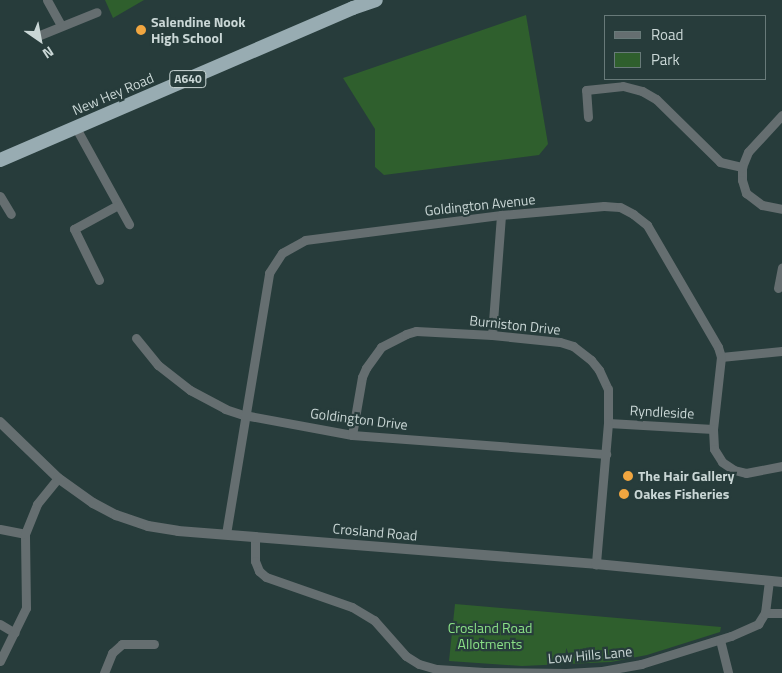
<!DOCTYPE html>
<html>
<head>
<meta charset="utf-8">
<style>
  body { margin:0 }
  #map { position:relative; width:782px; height:673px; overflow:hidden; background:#273c3b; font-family:"Titillium Web",sans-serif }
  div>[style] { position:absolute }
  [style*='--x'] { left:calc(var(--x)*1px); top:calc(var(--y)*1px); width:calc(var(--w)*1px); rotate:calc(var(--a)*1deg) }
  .green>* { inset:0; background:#2f5f2d }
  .minor>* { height:9px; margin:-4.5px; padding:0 4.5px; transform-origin:4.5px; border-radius:4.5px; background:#656e70 }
  .tertiary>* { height:10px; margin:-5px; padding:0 5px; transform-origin:5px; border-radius:5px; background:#656e70 }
  .trunk>* { height:14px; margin:-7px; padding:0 7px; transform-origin:7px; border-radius:7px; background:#98acb2 }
  .dots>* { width:14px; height:14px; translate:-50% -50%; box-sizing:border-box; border:2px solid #273c3b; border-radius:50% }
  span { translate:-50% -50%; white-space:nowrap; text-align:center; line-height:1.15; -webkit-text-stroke:4.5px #273c3b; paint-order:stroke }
  .shield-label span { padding:1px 4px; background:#273c3b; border:1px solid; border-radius:4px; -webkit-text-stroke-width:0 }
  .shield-label { font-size:12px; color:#cad7d6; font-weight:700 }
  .poi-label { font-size:14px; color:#cad7d6; font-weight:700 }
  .left { translate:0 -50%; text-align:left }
  .street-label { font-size:14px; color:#cad7d6 }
  .park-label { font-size:14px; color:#8ae086 }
  .legend { position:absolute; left:604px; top:15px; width:162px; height:65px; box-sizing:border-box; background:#273c3b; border:1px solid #687a79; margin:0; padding:6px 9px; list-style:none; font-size:15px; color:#cad7d6 }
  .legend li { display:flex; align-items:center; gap:10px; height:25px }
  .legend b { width:25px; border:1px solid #687a79 }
  .north { position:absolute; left:15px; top:15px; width:50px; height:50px; -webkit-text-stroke:4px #273c3b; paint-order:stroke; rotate:147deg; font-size:14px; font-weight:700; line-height:20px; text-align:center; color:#cad7d6 }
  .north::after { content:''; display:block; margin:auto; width:18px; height:22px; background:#cad7d6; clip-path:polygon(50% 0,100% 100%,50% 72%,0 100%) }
</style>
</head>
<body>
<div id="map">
  <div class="green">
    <i style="clip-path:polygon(105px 0,144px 0,113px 18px)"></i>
    <i style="clip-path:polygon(526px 15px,548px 144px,539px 155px,384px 175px,375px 167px,375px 129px,343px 78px)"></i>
    <i style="clip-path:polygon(455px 604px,721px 627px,720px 632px,647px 655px,611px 662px,522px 666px,449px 661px)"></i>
  </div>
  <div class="minor">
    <i style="--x:47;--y:0;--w:29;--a:61"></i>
    <i style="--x:40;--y:35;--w:61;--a:-22"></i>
    <i style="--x:782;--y:115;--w:50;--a:132.6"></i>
    <i style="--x:748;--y:152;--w:16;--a:112"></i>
    <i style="--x:742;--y:167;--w:13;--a:90"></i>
    <i style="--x:742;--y:180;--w:14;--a:73"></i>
    <i style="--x:746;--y:193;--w:20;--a:37"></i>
    <i style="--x:762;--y:205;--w:20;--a:11"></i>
    <i style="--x:588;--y:117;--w:27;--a:-94"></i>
    <i style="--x:586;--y:90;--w:37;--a:-6"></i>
    <i style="--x:623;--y:86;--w:20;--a:15"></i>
    <i style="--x:642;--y:91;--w:16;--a:30"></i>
    <i style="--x:656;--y:99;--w:90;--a:44.5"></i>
    <i style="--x:720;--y:162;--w:23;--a:13"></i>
    <i style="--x:76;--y:128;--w:110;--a:61.1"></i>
    <i style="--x:0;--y:196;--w:21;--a:59"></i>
    <i style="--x:99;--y:280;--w:57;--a:-116.1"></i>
    <i style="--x:74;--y:229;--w:50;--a:-28.6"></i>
    <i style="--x:778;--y:288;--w:21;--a:-79"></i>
    <i style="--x:492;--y:335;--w:120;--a:-85.7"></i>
    <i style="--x:136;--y:338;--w:35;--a:51"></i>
    <i style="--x:158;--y:365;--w:41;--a:38"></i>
    <i style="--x:190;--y:390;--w:40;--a:28"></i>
    <i style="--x:225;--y:409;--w:20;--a:18"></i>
    <i style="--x:244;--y:415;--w:110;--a:10.5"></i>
    <i style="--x:352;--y:435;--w:255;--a:4.3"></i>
    <i style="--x:721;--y:357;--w:61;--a:-5.6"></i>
    <i style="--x:608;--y:423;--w:105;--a:3.3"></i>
    <i style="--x:352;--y:435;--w:59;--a:-80.2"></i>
    <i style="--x:362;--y:377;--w:10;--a:-66"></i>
    <i style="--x:366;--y:368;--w:26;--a:-54"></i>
    <i style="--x:381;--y:347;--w:28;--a:-27"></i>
    <i style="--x:406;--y:334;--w:10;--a:-17"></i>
    <i style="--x:416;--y:331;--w:76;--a:3"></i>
    <i style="--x:492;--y:335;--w:68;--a:5.9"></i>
    <i style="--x:560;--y:342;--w:14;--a:17"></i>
    <i style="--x:573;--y:346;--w:23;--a:38"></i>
    <i style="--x:591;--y:360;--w:13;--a:51"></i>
    <i style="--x:599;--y:370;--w:21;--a:65"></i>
    <i style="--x:608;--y:389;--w:34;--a:90"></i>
    <i style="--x:608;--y:423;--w:142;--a:94.9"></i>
    <i style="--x:0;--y:529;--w:25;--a:11"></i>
    <i style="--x:226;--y:534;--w:265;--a:-80.6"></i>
    <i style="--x:269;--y:273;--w:24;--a:-57"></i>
    <i style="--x:282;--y:253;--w:26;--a:-29"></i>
    <i style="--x:305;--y:240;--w:198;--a:-7.3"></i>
    <i style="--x:501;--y:215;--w:103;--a:-5"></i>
    <i style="--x:604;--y:206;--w:16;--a:4"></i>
    <i style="--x:620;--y:207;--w:15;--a:28"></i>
    <i style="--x:633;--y:214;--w:18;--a:38"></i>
    <i style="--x:647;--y:225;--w:141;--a:59.8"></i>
    <i style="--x:718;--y:347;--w:10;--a:73"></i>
    <i style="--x:721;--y:357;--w:72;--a:96.3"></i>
    <i style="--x:713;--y:429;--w:20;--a:87"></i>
    <i style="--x:714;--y:449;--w:15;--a:58"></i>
    <i style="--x:722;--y:462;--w:14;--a:34"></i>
    <i style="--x:734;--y:470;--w:12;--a:14"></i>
    <i style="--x:746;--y:473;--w:37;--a:-11"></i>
    <i style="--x:255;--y:536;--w:25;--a:90"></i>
    <i style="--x:255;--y:561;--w:11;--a:68"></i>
    <i style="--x:259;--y:571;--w:9;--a:41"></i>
    <i style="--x:266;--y:577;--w:91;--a:19.2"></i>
    <i style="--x:352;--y:607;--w:26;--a:31"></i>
    <i style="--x:374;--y:620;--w:48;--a:48.4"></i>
    <i style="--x:406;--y:656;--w:15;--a:32"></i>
    <i style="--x:419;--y:664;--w:19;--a:16"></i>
    <i style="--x:437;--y:669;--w:47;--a:3.7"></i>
    <i style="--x:484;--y:672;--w:82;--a:0.7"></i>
    <i style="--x:566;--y:673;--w:36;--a:-3"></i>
    <i style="--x:602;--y:671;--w:40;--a:-10"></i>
    <i style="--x:641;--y:664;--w:94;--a:-17.3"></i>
    <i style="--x:731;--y:636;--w:30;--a:-24"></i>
    <i style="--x:758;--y:624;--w:13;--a:-58"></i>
    <i style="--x:765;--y:613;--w:17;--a:0"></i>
    <i style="--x:765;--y:613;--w:32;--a:-83"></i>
    <i style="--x:0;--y:624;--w:17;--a:31"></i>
    <i style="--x:720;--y:640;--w:34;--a:76"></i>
    <i style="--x:0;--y:661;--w:59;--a:-63.9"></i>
    <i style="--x:26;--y:608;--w:74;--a:-90.8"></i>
    <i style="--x:25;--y:534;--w:32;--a:-68"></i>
    <i style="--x:37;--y:504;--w:33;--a:-51"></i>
    <i style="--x:104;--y:673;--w:22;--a:-68"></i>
    <i style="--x:112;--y:653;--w:13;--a:-42"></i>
    <i style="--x:122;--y:644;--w:32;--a:0"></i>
  </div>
  <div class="tertiary">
    <i style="--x:0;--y:422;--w:81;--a:44"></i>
    <i style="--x:58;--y:478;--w:43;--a:35.5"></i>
    <i style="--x:93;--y:503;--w:26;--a:28"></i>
    <i style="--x:116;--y:515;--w:34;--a:19"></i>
    <i style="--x:148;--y:526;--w:30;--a:9"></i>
    <i style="--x:178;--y:531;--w:419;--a:4.5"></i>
    <i style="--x:596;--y:564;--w:187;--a:5.5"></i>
  </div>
  <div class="trunk">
    <i style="--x:0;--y:160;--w:384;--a:-23.3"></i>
    <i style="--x:353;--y:8;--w:24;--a:-19"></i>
  </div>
  <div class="dots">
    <i style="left:141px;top:30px;background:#f1a640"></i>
    <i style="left:628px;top:476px;background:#f1a640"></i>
    <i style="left:624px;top:494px;background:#f1a640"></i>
  </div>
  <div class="shield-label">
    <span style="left:188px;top:79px">A640</span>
  </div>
  <div class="poi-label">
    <span class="left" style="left:151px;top:30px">Salendine Nook<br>High School</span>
    <span class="left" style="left:638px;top:476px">The Hair Gallery</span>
    <span class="left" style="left:634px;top:494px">Oakes Fisheries</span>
  </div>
  <div class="street-label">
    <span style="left:113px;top:94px;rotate:-23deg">New Hey Road</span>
    <span style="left:480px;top:205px;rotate:-6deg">Goldington Avenue</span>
    <span style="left:515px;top:325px;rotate:6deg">Burniston Drive</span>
    <span style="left:662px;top:412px;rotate:3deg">Ryndleside</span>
    <span style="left:359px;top:419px;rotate:7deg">Goldington Drive</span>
    <span style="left:375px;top:532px;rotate:5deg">Crosland Road</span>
    <span style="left:590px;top:655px;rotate:-5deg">Low Hills Lane</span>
  </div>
  <div class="park-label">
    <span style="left:490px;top:636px">Crosland Road<br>Allotments</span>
  </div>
  <ul class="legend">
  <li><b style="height:6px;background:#656e70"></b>Road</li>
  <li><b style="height:14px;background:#2f5f2d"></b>Park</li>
  </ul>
  <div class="north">N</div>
</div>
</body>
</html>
